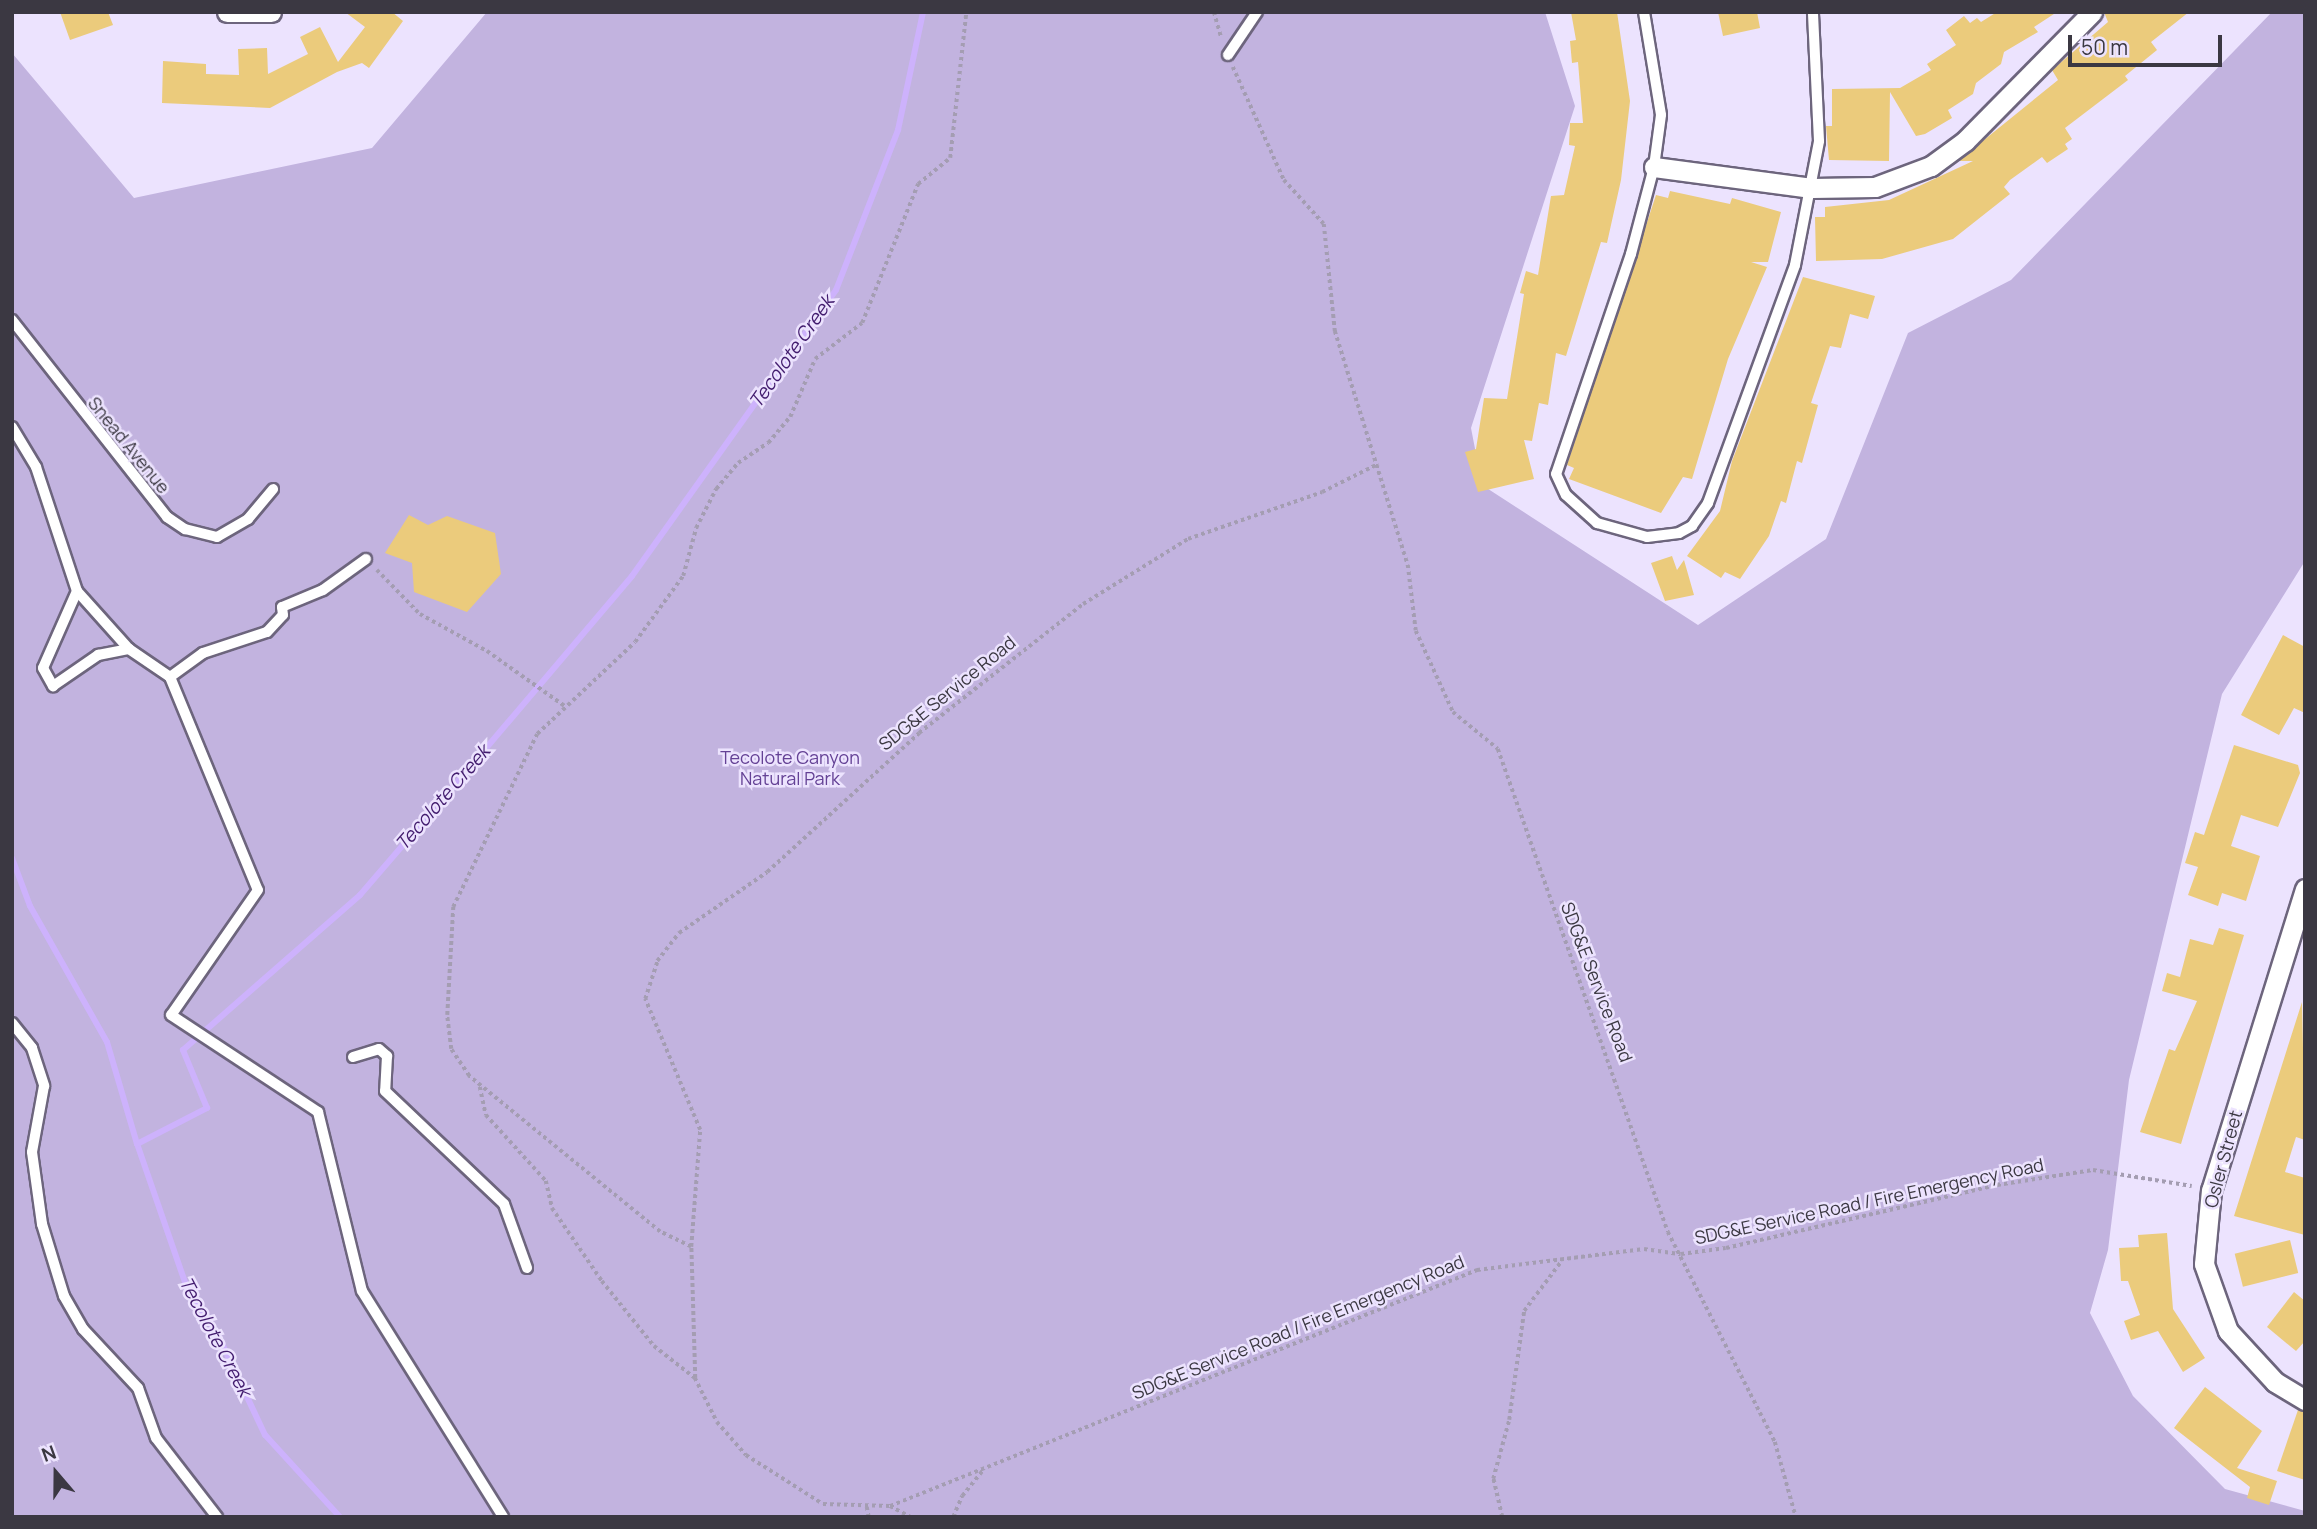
<!DOCTYPE html>
<html>
<head>
<meta charset="utf-8">
<style>
  body { margin:0 }
  #map { position:relative; width:2317px; height:1529px; overflow:hidden; background:#ece3fe; font-family:Manrope,sans-serif }
  div>[style] { position:absolute }
  [style*='--x'] { left:calc(var(--x)*1px); top:calc(var(--y)*1px); width:calc(var(--w)*1px); rotate:calc(var(--a)*1deg) }
  .green>* { inset:0; background:#c2b3df }
  .stream>* { height:6px; margin:-3px; padding:0 3px; transform-origin:3px; border-radius:3px; background:#cdb2fc }
  .building>* { inset:0; background:#ebcb7c; transform-origin:0 0 }
  .path>* { height:3.5px; margin-top:-1.75px; transform-origin:0; background:repeating-linear-gradient(90deg,#a49db2 0 3.5px,transparent 0 7px) }
  .roads { filter:drop-shadow(2px 0 #6d657d) drop-shadow(-2px 0 #6d657d) drop-shadow(0 2px #6d657d) drop-shadow(0 -2px #6d657d) }
  .service>* { height:10px; margin:-5px; padding:0 5px; transform-origin:5px; border-radius:5px; background:#fff }
  .minor>* { height:19px; margin:-9.5px; padding:0 9.5px; transform-origin:9.5px; border-radius:9.5px; background:#fff }
  span { translate:-50% -50%; white-space:nowrap; text-align:center; line-height:1.15; -webkit-text-stroke:5px #ece3fe; paint-order:stroke }
  .street-label { font-size:18px; color:#3b3842 }
  .park-label { font-size:18px; color:#644195 }
  .water-label { font-size:19px; color:#421c6e; font-style:italic }
  .frame { position:absolute; inset:0; border:14px solid #3b3842; pointer-events:none }
  .north { position:absolute; left:21px; top:1438px; width:70px; height:70px; -webkit-text-stroke:5px #ece3fe; paint-order:stroke; rotate:340deg; font-size:19px; font-weight:700; line-height:28px; text-align:center; color:#3b3842 }
  .north::after { content:''; display:block; margin:auto; width:24px; height:32px; background:#3b3842; clip-path:polygon(50% 0,100% 100%,50% 72%,0 100%) }
  .scale { position:absolute; left:2068px; top:35px; width:154px; height:32px; box-sizing:border-box; border:4px solid #3b3842; border-top:0; padding-left:9px; font-size:21px; line-height:24px; white-space:nowrap; color:#3b3842; -webkit-text-stroke:5px #ece3fe; paint-order:stroke }
</style>
</head>
<body>
<div id="map">
  <div class="green">
    <i style="clip-path:polygon(487px 12px,1545px 12px,1575px 106px,1471px 428px,1482px 485px,1698px 625px,1826px 539px,1908px 333px,2011px 280px,2272px 12px,2305px 12px,2305px 561px,2222px 694px,2129px 1080px,2108px 1250px,2090px 1313px,2133px 1396px,2225px 1489px,2305px 1511px,2305px 1517px,12px 1517px,12px 53px,134px 198px,372px 148px)"></i>
  </div>
  <div class="stream">
    <i style="--x:12;--y:858;--w:51;--a:69.4"></i>
    <i style="--x:30;--y:906;--w:156;--a:60.5"></i>
    <i style="--x:107;--y:1042;--w:106;--a:73.6"></i>
    <i style="--x:340;--y:1517;--w:111;--a:-132.4"></i>
    <i style="--x:265;--y:1435;--w:110;--a:-115.2"></i>
    <i style="--x:218;--y:1335;--w:56;--a:-123.4"></i>
    <i style="--x:187;--y:1288;--w:152;--a:-109.1"></i>
    <i style="--x:137;--y:1144;--w:79;--a:-27.2"></i>
    <i style="--x:207;--y:1108;--w:63;--a:-112.5"></i>
    <i style="--x:183;--y:1050;--w:235;--a:-41.2"></i>
    <i style="--x:360;--y:895;--w:178;--a:-49.3"></i>
    <i style="--x:476;--y:760;--w:241;--a:-49.7"></i>
    <i style="--x:632;--y:576;--w:351;--a:-54.5"></i>
    <i style="--x:836;--y:290;--w:172;--a:-68.8"></i>
    <i style="--x:898;--y:130;--w:121;--a:-78"></i>
  </div>
  <div class="building">
    <i style="clip-path:polygon(60px 12px,108px 12px,113px 25px,70px 40px)"></i>
    <i style="clip-path:polygon(345px 12px,392px 12px,403px 21px,369px 68px,362px 63px,337px 72px,270px 108px,162px 103px,163px 61px,206px 64px,206px 74px,239px 75px,238px 49px,267px 48px,268px 74px,308px 54px,300px 37px,320px 27px,338px 62px,365px 27px)"></i>
    <i style="clip-path:polygon(1571px 12px,1617px 12px,1630px 101px,1621px 180px,1607px 243px,1601px 242px,1566px 356px,1556px 353px,1548px 405px,1539px 403px,1532px 441px,1524px 440px,1534px 479px,1478px 492px,1465px 452px,1476px 449px,1484px 398px,1507px 399px,1524px 294px,1520px 293px,1526px 271px,1538px 275px,1551px 196px,1564px 195px,1575px 146px,1569px 145px,1570px 123px,1583px 123px,1578px 62px,1572px 63px,1570px 41px,1576px 40px)"></i>
    <i style="clip-path:polygon(1718px 12px,1757px 12px,1760px 28px,1723px 36px)"></i>
    <i style="clip-path:polygon(1997px 12px,2057px 12px,2034px 27px,2038px 32px,2004px 52px,2001px 64px,1976px 83px,1973px 94px,1948px 110px,1952px 118px,1925px 134px,1916px 136px,1890px 92px,1889px 161px,1829px 160px,1826px 126px,1832px 126px,1832px 89px,1900px 88px,1931px 70px,1927px 64px,1956px 45px,1946px 30px,1964px 16px,1970px 23px,1977px 18px,1981px 22px)"></i>
    <i style="clip-path:polygon(2104px 12px,2189px 12px,2151px 42px,2157px 50px,2125px 76px,2128px 80px,2065px 128px,2072px 139px,2065px 144px,2068px 149px,2047px 163px,2042px 157px,2010px 180px,2004px 187px,2010px 194px,1953px 239px,1882px 259px,1816px 261px,1815px 217px,1825px 217px,1825px 207px,1889px 200px,1973px 161px,1958px 161px,2058px 80px,2052px 70px,2108px 22px)"></i>
    <i style="clip-path:polygon(1670px 191px,1730px 204px,1732px 198px,1781px 212px,1768px 262px,1751px 262px,1767px 267px,1728px 359px,1692px 479px,1683px 477px,1661px 513px,1569px 479px,1574px 468px,1567px 465px,1656px 195px,1668px 198px)"></i>
    <i style="clip-path:polygon(1803px 277px,1875px 296px,1868px 319px,1850px 314px,1841px 348px,1830px 346px,1811px 403px,1818px 405px,1802px 463px,1797px 461px,1786px 503px,1781px 501px,1769px 536px,1740px 579px,1725px 572px,1721px 578px,1687px 556px,1720px 511px,1732px 461px)"></i>
    <i style="clip-path:polygon(409px 515px,428px 525px,447px 516px,495px 533px,501px 574px,467px 612px,414px 592px,412px 563px,385px 553px)"></i>
    <i style="clip-path:polygon(1672px 556px,1677px 570px,1684px 560px,1694px 595px,1665px 601px,1651px 563px)"></i>
    <i style="clip-path:polygon(2283px 635px,2305px 647px,2305px 713px,2294px 708px,2279px 735px,2241px 715px)"></i>
    <i style="clip-path:polygon(2234px 745px,2298px 765px,2300px 773px,2278px 827px,2241px 815px,2231px 846px,2260px 856px,2246px 901px,2222px 893px,2218px 906px,2188px 895px,2198px 867px,2185px 863px,2195px 832px,2204px 835px)"></i>
    <i style="clip-path:polygon(2219px 928px,2244px 935px,2181px 1144px,2140px 1132px,2169px 1049px,2175px 1051px,2197px 1001px,2162px 991px,2167px 973px,2180px 977px,2190px 939px,2213px 945px)"></i>
    <i style="clip-path:polygon(2302px 1002px,2305px 1140px,2296px 1137px,2285px 1172px,2305px 1178px,2305px 1235px,2234px 1216px)"></i>
    <i style="clip-path:polygon(2167px 1233px,2173px 1309px,2205px 1358px,2183px 1372px,2158px 1331px,2131px 1340px,2124px 1321px,2140px 1315px,2128px 1281px,2121px 1281px,2119px 1248px,2139px 1247px,2138px 1235px)"></i>
    <i style="left:2290px;top:1240px;width:34px;height:57px;rotate:76deg"></i>
    <i style="clip-path:polygon(2294px 1292px,2305px 1301px,2305px 1341px,2296px 1351px,2267px 1327px)"></i>
    <i style="clip-path:polygon(2205px 1387px,2262px 1431px,2237px 1468px,2277px 1481px,2269px 1505px,2247px 1498px,2250px 1487px,2174px 1428px)"></i>
    <i style="clip-path:polygon(2298px 1410px,2305px 1412px,2305px 1480px,2277px 1471px)"></i>
  </div>
  <div class="path">
    <i style="--x:1214;--y:12;--w:26;--a:74"></i>
    <i style="--x:1233;--y:67;--w:124;--a:65.7"></i>
    <i style="--x:1284;--y:180;--w:59;--a:47.7"></i>
    <i style="--x:1324;--y:224;--w:108;--a:84.1"></i>
    <i style="--x:1335;--y:331;--w:245;--a:72.7"></i>
    <i style="--x:1408;--y:565;--w:66;--a:83.1"></i>
    <i style="--x:1416;--y:631;--w:89;--a:65.4"></i>
    <i style="--x:1453;--y:712;--w:58;--a:39.4"></i>
    <i style="--x:1498;--y:749;--w:512;--a:70.61"></i>
    <i style="--x:1668;--y:1232;--w:236;--a:63"></i>
    <i style="--x:1775;--y:1442;--w:78;--a:74.4"></i>
    <i style="--x:377;--y:570;--w:62;--a:45.7"></i>
    <i style="--x:420;--y:614;--w:77;--a:28.9"></i>
    <i style="--x:487;--y:651;--w:97;--a:35.3"></i>
    <i style="--x:480;--y:1087;--w:29;--a:78"></i>
    <i style="--x:486;--y:1115;--w:89;--a:47.7"></i>
    <i style="--x:546;--y:1181;--w:28;--a:77"></i>
    <i style="--x:552;--y:1208;--w:88;--a:55.6"></i>
    <i style="--x:602;--y:1281;--w:83;--a:51.3"></i>
    <i style="--x:654;--y:1346;--w:52;--a:38"></i>
    <i style="--x:695;--y:1378;--w:49;--a:63.4"></i>
    <i style="--x:717;--y:1422;--w:44;--a:48.7"></i>
    <i style="--x:746;--y:1455;--w:91;--a:32.5"></i>
    <i style="--x:823;--y:1504;--w:67;--a:1.7"></i>
    <i style="--x:890;--y:1506;--w:24;--a:28"></i>
    <i style="--x:691;--y:1247;--w:34;--a:-154"></i>
    <i style="--x:660;--y:1232;--w:247;--a:-140.8"></i>
    <i style="--x:469;--y:1076;--w:32;--a:-124"></i>
    <i style="--x:451;--y:1049;--w:34;--a:-97"></i>
    <i style="--x:447;--y:1015;--w:108;--a:-86.8"></i>
    <i style="--x:453;--y:907;--w:192;--a:-64.1"></i>
    <i style="--x:537;--y:734;--w:134;--a:-43.2"></i>
    <i style="--x:635;--y:642;--w:82;--a:-54"></i>
    <i style="--x:683;--y:576;--w:50;--a:-74.8"></i>
    <i style="--x:696;--y:528;--w:44;--a:-62.9"></i>
    <i style="--x:716;--y:489;--w:34;--a:-50"></i>
    <i style="--x:738;--y:463;--w:36;--a:-34"></i>
    <i style="--x:768;--y:443;--w:34;--a:-50"></i>
    <i style="--x:790;--y:417;--w:63;--a:-66.7"></i>
    <i style="--x:815;--y:359;--w:59;--a:-37.5"></i>
    <i style="--x:862;--y:323;--w:150;--a:-68.1"></i>
    <i style="--x:918;--y:184;--w:41;--a:-39.1"></i>
    <i style="--x:950;--y:158;--w:147;--a:-83.7"></i>
    <i style="--x:695;--y:1378;--w:131;--a:-91.7"></i>
    <i style="--x:691;--y:1247;--w:117;--a:-85.6"></i>
    <i style="--x:700;--y:1130;--w:142;--a:-112.8"></i>
    <i style="--x:645;--y:999;--w:40;--a:-72"></i>
    <i style="--x:657;--y:961;--w:36;--a:-52"></i>
    <i style="--x:679;--y:933;--w:107;--a:-34.7"></i>
    <i style="--x:767;--y:872;--w:206;--a:-42.4"></i>
    <i style="--x:919;--y:733;--w:209;--a:-38.2"></i>
    <i style="--x:1083;--y:604;--w:123;--a:-31.8"></i>
    <i style="--x:1188;--y:539;--w:142;--a:-19.3"></i>
    <i style="--x:1322;--y:492;--w:63;--a:-26.6"></i>
    <i style="--x:890;--y:1506;--w:633;--a:-21.9"></i>
    <i style="--x:1477;--y:1270;--w:168;--a:-7.2"></i>
    <i style="--x:1644;--y:1249;--w:37;--a:8"></i>
    <i style="--x:1681;--y:1254;--w:45;--a:-7.6"></i>
    <i style="--x:1726;--y:1248;--w:278;--a:-13.1"></i>
    <i style="--x:1997;--y:1185;--w:97;--a:-8.9"></i>
    <i style="--x:2093;--y:1170;--w:100;--a:9.2"></i>
    <i style="--x:867;--y:1507;--w:10;--a:79"></i>
    <i style="--x:953;--y:1517;--w:23;--a:-67"></i>
    <i style="--x:962;--y:1496;--w:35;--a:-51"></i>
    <i style="--x:1502;--y:1517;--w:39;--a:-103"></i>
    <i style="--x:1493;--y:1479;--w:61;--a:-74.8"></i>
    <i style="--x:1509;--y:1420;--w:110;--a:-82.2"></i>
    <i style="--x:1524;--y:1311;--w:60;--a:-53.1"></i>
  </div>
  <div class="roads">
    <div class="service">
      <i style="--x:1644;--y:12;--w:104;--a:80.6"></i>
      <i style="--x:1661;--y:115;--w:52;--a:97.7"></i>
      <i style="--x:1654;--y:167;--w:90;--a:104.8"></i>
      <i style="--x:1631;--y:254;--w:232;--a:108.8"></i>
      <i style="--x:1556;--y:474;--w:23;--a:65"></i>
      <i style="--x:1566;--y:495;--w:42;--a:42.1"></i>
      <i style="--x:1597;--y:523;--w:52;--a:15.6"></i>
      <i style="--x:1647;--y:537;--w:32;--a:-7"></i>
      <i style="--x:1679;--y:533;--w:15;--a:-28"></i>
      <i style="--x:1692;--y:526;--w:28;--a:-55"></i>
      <i style="--x:1708;--y:503;--w:253;--a:-69.9"></i>
      <i style="--x:1795;--y:265;--w:126;--a:-79"></i>
      <i style="--x:1819;--y:141;--w:129;--a:-92.7"></i>
      <i style="--x:1228;--y:55;--w:52;--a:-56"></i>
      <i style="--x:12;--y:320;--w:251;--a:51.8"></i>
      <i style="--x:167;--y:517;--w:22;--a:34"></i>
      <i style="--x:185;--y:529;--w:33;--a:14"></i>
      <i style="--x:217;--y:537;--w:36;--a:-30"></i>
      <i style="--x:248;--y:519;--w:39;--a:-50"></i>
      <i style="--x:12;--y:427;--w:47;--a:59"></i>
      <i style="--x:36;--y:467;--w:131;--a:71.7"></i>
      <i style="--x:77;--y:591;--w:84;--a:113.8"></i>
      <i style="--x:43;--y:668;--w:21;--a:61"></i>
      <i style="--x:53;--y:686;--w:55;--a:-34.6"></i>
      <i style="--x:98;--y:655;--w:32;--a:-11"></i>
      <i style="--x:129;--y:649;--w:50;--a:34.3"></i>
      <i style="--x:170;--y:677;--w:41;--a:-36"></i>
      <i style="--x:203;--y:653;--w:67;--a:-18.2"></i>
      <i style="--x:267;--y:632;--w:23;--a:-47"></i>
      <i style="--x:283;--y:615;--w:8;--a:-97"></i>
      <i style="--x:282;--y:607;--w:44;--a:-22.5"></i>
      <i style="--x:323;--y:590;--w:53;--a:-35.8"></i>
      <i style="--x:77;--y:591;--w:78;--a:48.1"></i>
      <i style="--x:170;--y:677;--w:230;--a:67.6"></i>
      <i style="--x:258;--y:890;--w:152;--a:124.8"></i>
      <i style="--x:171;--y:1015;--w:176;--a:33.4"></i>
      <i style="--x:318;--y:1112;--w:184;--a:76.2"></i>
      <i style="--x:362;--y:1291;--w:266;--a:58"></i>
      <i style="--x:12;--y:1023;--w:32;--a:51"></i>
      <i style="--x:32;--y:1048;--w:40;--a:72"></i>
      <i style="--x:44;--y:1086;--w:67;--a:100.3"></i>
      <i style="--x:32;--y:1152;--w:73;--a:82.1"></i>
      <i style="--x:42;--y:1224;--w:75;--a:73"></i>
      <i style="--x:64;--y:1296;--w:38;--a:60"></i>
      <i style="--x:83;--y:1329;--w:81;--a:47"></i>
      <i style="--x:138;--y:1388;--w:53;--a:70.2"></i>
      <i style="--x:156;--y:1438;--w:100;--a:52.3"></i>
      <i style="--x:353;--y:1057;--w:27;--a:-17"></i>
      <i style="--x:379;--y:1049;--w:11;--a:41"></i>
      <i style="--x:387;--y:1056;--w:35;--a:93"></i>
      <i style="--x:385;--y:1091;--w:164;--a:43.5"></i>
      <i style="--x:504;--y:1204;--w:68;--a:70.2"></i>
    </div>
    <div class="minor">
      <i style="--x:227;--y:12;--w:44;--a:0"></i>
      <i style="--x:1654;--y:167;--w:159;--a:7.6"></i>
      <i style="--x:1812;--y:188;--w:63;--a:-0.9"></i>
      <i style="--x:1875;--y:187;--w:60;--a:-20.6"></i>
      <i style="--x:1931;--y:166;--w:42;--a:-36.3"></i>
      <i style="--x:1965;--y:141;--w:181;--a:-45.4"></i>
      <i style="--x:2305;--y:889;--w:315;--a:107.3"></i>
      <i style="--x:2211;--y:1190;--w:74;--a:95.4"></i>
      <i style="--x:2204;--y:1264;--w:71;--a:70.3"></i>
      <i style="--x:2228;--y:1331;--w:69;--a:47.3"></i>
      <i style="--x:2275;--y:1382;--w:35;--a:31"></i>
    </div>
  </div>
  <div class="street-label">
    <span style="left:129px;top:445px;rotate:51deg">Snead Avenue</span>
    <span style="left:947px;top:693px;rotate:-39deg">SDG&amp;E Service Road</span>
    <span style="left:1597px;top:982px;rotate:69deg">SDG&amp;E Service Road</span>
    <span style="left:2223px;top:1159px;rotate:-75deg">Osler Street</span>
    <span style="left:1869px;top:1201px;rotate:-12deg">SDG&amp;E Service Road / Fire Emergency Road</span>
    <span style="left:1298px;top:1327px;rotate:-22deg">SDG&amp;E Service Road / Fire Emergency Road</span>
  </div>
  <div class="park-label">
    <span style="left:790px;top:768px">Tecolote Canyon<br>Natural Park</span>
  </div>
  <div class="water-label">
    <span style="left:792px;top:352px;rotate:-55deg">Tecolote Creek</span>
    <span style="left:443px;top:798px;rotate:-49deg">Tecolote Creek</span>
    <span style="left:215px;top:1337px;rotate:62deg">Tecolote Creek</span>
  </div>
  <div class="frame"></div>
  <div class="north">N</div>
  <div class="scale">50 m</div>
</div>
</body>
</html>
